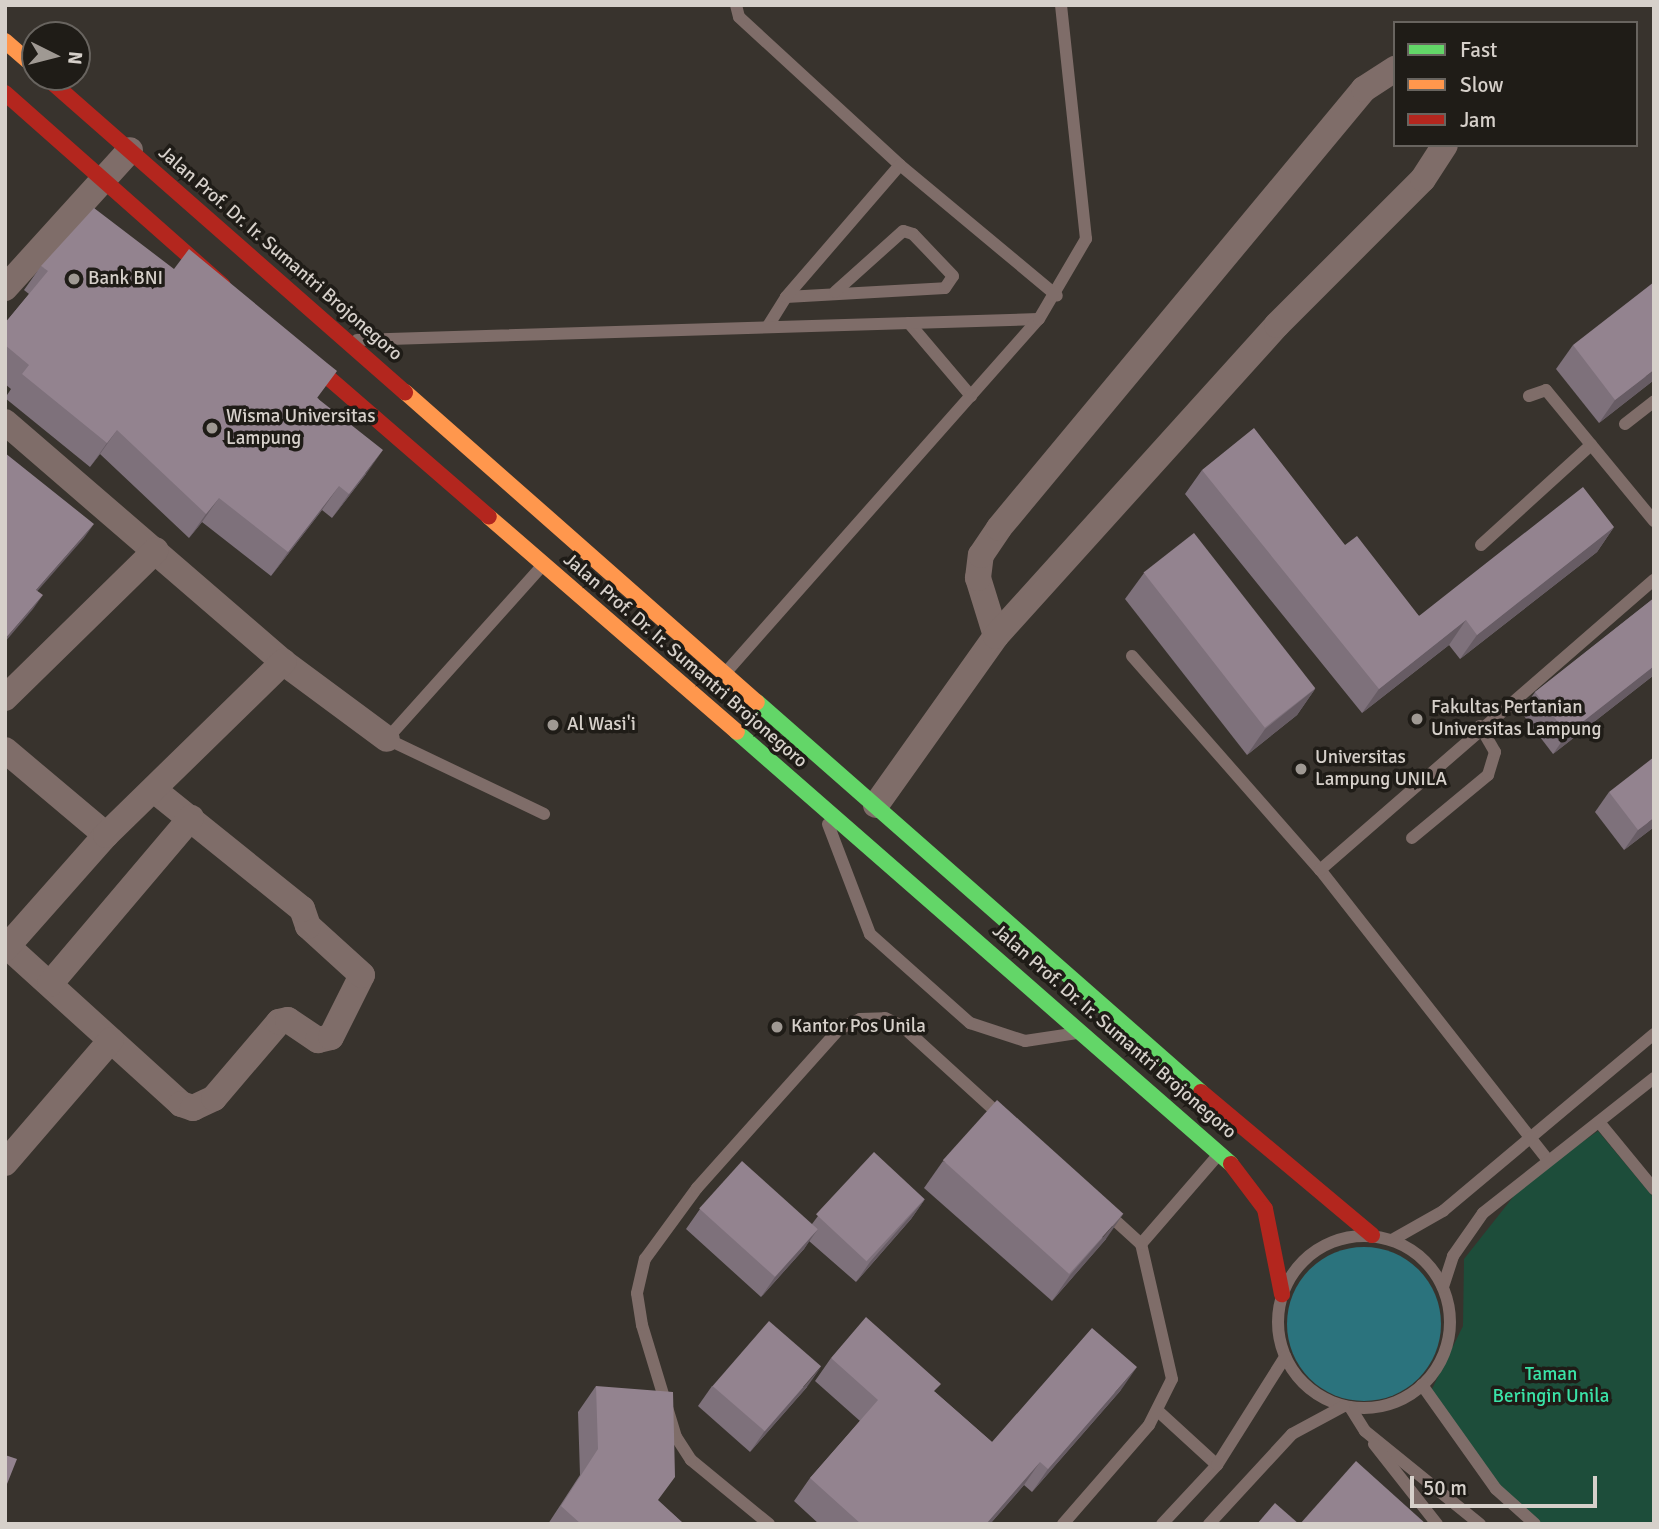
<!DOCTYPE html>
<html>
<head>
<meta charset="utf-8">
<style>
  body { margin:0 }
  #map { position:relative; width:1659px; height:1529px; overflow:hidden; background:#38332d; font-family:Signika,sans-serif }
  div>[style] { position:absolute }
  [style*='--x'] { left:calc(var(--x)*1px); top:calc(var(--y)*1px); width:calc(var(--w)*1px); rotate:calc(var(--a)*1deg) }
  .green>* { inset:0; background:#1d4d3a }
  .water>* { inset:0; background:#2b737d }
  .round { border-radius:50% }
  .lane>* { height:12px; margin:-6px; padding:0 6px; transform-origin:6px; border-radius:6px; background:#7f6d69 }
  .lane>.ring { margin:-6px; padding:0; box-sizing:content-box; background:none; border:12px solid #7f6d69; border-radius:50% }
  .street>* { height:26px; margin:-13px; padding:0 13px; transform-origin:13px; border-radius:13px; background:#7f6d69 }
  .fast>* { height:16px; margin:-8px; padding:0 8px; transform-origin:8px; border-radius:8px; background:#63d668 }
  .slow>* { height:16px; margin:-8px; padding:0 8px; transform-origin:8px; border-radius:8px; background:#ff974d }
  .jam>* { height:16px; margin:-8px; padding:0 8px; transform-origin:8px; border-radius:8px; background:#b3261e }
  .wall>* { inset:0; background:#7e717b }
  .shaded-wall>* { inset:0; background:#675c64 }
  .building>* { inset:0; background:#93838f; transform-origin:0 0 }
  .dots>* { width:19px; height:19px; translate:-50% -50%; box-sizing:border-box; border:4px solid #1f1c17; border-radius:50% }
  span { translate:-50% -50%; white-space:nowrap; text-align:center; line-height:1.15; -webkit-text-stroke:7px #1f1c17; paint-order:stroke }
  .street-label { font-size:19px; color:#d6d0ca }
  .poi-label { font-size:19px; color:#d6d0ca }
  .left { translate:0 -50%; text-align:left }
  .park-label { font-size:19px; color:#3ae2a7 }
  .frame { position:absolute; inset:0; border:7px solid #d6d0ca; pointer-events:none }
  .legend { position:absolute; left:1393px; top:21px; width:245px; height:126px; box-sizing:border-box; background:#1f1c17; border:2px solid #68645f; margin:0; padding:9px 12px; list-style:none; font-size:21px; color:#d6d0ca }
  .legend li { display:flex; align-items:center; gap:14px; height:35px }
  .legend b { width:35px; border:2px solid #68645f }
  .north { position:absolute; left:21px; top:21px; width:70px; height:70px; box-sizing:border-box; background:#1f1c17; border:2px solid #68645f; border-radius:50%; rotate:96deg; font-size:19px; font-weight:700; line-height:28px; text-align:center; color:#d6d0ca }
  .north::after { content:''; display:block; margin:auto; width:24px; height:32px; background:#9f9993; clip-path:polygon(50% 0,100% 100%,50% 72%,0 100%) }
  .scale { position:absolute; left:1410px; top:1476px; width:187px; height:32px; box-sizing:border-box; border:4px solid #d6d0ca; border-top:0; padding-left:9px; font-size:21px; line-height:24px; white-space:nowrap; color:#d6d0ca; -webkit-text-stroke:5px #1f1c17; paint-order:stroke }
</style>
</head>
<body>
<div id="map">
  <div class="green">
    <i style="clip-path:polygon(1598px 1131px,1654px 1198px,1654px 1524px,1538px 1524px,1500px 1490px,1430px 1393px,1463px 1326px,1464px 1259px,1525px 1182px)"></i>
  </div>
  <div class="water">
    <i class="round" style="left:1287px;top:1247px;width:154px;height:154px"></i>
  </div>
  <div class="lane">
    <i style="--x:736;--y:5;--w:12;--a:76"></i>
    <i style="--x:739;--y:17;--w:219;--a:42.6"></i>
    <i style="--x:900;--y:165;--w:204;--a:39.8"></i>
    <i style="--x:786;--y:297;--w:159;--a:-3.2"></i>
    <i style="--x:945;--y:288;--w:14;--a:-56"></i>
    <i style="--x:953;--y:276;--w:58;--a:-133.6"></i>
    <i style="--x:913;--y:234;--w:10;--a:-163"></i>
    <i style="--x:903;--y:231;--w:91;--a:138.1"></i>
    <i style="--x:909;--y:323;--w:96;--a:49.7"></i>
    <i style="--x:768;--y:326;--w:34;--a:-58"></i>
    <i style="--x:786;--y:297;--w:174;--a:-49.2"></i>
    <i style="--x:357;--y:340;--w:682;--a:-1.76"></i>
    <i style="--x:1529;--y:396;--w:18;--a:-19"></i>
    <i style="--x:1546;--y:390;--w:170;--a:50.5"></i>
    <i style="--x:1625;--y:424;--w:37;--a:-38"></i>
    <i style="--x:1481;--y:545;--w:149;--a:-42.3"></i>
    <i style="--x:542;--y:566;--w:232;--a:131.9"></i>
    <i style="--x:387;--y:739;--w:174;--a:25.5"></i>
    <i style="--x:1132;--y:656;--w:285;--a:48.7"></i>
    <i style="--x:728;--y:670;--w:469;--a:-48.5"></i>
    <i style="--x:1039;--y:319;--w:93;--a:-59.6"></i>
    <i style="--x:1086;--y:239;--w:235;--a:-96.1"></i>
    <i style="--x:828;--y:824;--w:118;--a:69.1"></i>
    <i style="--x:870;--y:934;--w:134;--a:41.7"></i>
    <i style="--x:970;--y:1023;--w:58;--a:18.1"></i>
    <i style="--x:1025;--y:1041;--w:54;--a:-8.6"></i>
    <i style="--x:1412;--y:838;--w:99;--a:-39.7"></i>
    <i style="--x:1488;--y:775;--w:24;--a:-73"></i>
    <i style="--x:1495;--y:752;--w:30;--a:-120"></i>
    <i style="--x:1599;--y:1122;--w:87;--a:50.6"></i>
    <i style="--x:1547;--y:1159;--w:367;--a:-128.1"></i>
    <i style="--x:1320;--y:870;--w:442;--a:-41"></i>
    <i class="ring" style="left:1278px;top:1236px;width:160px;height:160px"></i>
    <i style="--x:1392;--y:1240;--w:59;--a:-29.6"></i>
    <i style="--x:1443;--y:1211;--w:275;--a:-40"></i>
    <i style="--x:1141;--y:1244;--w:119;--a:-49.1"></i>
    <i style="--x:1443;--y:1287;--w:33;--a:-72"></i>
    <i style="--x:1453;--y:1256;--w:52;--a:-55.1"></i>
    <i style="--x:1483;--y:1213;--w:218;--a:-38.3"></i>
    <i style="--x:1422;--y:1385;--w:128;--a:54.6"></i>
    <i style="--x:1496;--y:1489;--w:52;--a:41.9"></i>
    <i style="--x:1350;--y:1407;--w:28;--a:58"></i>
    <i style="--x:1365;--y:1431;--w:148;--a:39"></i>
    <i style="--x:1158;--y:1411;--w:80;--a:42.5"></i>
    <i style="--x:1374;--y:1444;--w:102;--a:51.8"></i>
    <i style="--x:769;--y:1524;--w:101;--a:-140.6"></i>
    <i style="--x:691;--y:1460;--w:27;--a:-123"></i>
    <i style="--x:676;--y:1437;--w:117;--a:-106.9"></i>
    <i style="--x:642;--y:1325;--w:32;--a:-99"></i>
    <i style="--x:637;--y:1293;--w:35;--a:-77"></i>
    <i style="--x:645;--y:1259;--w:88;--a:-53.8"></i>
    <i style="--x:697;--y:1188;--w:213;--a:-48.2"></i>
    <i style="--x:839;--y:1029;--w:23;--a:-25"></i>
    <i style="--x:860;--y:1019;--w:25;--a:-2"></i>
    <i style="--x:885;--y:1018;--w:19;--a:25"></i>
    <i style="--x:902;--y:1026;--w:137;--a:42.3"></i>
    <i style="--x:1063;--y:1524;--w:131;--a:-49"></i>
    <i style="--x:1149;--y:1425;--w:51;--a:-63.4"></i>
    <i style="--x:1172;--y:1379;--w:139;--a:-102.9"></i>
    <i style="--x:1141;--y:1244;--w:46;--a:-137.6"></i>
    <i style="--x:1162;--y:1524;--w:81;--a:-47"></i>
    <i style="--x:1217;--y:1465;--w:128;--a:-57.8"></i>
    <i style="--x:1209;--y:1524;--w:122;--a:-47.3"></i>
    <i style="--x:1292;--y:1434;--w:59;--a:-28.3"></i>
  </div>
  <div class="street">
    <i style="--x:5;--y:288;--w:186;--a:-47.8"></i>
    <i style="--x:5;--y:422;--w:367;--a:40.8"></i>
    <i style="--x:283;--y:662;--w:129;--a:36.5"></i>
    <i style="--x:996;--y:636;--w:61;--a:-107.2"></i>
    <i style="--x:978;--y:578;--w:23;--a:-83"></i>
    <i style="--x:981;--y:555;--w:32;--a:-56"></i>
    <i style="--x:999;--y:528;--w:571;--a:-50.26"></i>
    <i style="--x:1364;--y:89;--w:37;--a:-33"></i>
    <i style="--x:5;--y:698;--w:211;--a:-44.4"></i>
    <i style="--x:5;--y:750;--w:132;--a:40.1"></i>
    <i style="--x:876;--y:805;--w:207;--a:-54.6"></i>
    <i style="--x:996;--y:636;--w:419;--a:-47.9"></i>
    <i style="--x:1277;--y:325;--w:206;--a:-45"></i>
    <i style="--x:1423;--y:179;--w:40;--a:-57.1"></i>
    <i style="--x:7;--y:946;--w:235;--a:42.2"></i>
    <i style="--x:181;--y:1104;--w:13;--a:18"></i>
    <i style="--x:193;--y:1108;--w:23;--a:-25"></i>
    <i style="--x:214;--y:1098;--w:100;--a:-49.5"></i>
    <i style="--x:279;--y:1022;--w:9;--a:-13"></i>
    <i style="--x:288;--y:1020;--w:36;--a:34"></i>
    <i style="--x:318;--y:1040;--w:13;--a:-13"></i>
    <i style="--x:331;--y:1037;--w:69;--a:-63.4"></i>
    <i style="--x:362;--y:975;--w:73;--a:-137.8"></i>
    <i style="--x:308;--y:926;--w:18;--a:-109"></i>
    <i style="--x:302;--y:909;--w:190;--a:-141.2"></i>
    <i style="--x:5;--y:949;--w:152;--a:-48.5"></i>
    <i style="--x:106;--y:835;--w:248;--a:-44.3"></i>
    <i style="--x:50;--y:984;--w:218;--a:-49.7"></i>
    <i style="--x:5;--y:1163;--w:162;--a:-49.2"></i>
  </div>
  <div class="fast">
    <i style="--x:757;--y:702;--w:591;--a:41.3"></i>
    <i style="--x:737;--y:732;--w:656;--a:41.17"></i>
  </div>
  <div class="slow">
    <i style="--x:5;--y:41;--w:40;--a:41"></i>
    <i style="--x:405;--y:392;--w:469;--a:41.4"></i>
    <i style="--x:489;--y:517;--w:328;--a:40.9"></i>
  </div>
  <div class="jam">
    <i style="--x:46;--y:77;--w:478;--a:41.3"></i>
    <i style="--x:5;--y:93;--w:291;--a:41.5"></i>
    <i style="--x:293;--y:347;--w:259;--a:40.9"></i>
    <i style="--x:1201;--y:1092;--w:223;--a:39.9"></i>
    <i style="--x:1231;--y:1164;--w:56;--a:52.9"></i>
    <i style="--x:1265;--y:1209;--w:87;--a:78.7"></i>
  </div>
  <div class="wall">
    <i style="clip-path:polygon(41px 266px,318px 398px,366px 474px,332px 518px,322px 510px,271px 576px,202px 522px,189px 538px,100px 454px,90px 467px,5px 398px,11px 389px,5px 384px,5px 323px,29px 294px,24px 290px)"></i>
    <i style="clip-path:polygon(1573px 345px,1654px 380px,1599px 423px,1556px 369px)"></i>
    <i style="clip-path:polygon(1202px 470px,1345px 545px,1419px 616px,1614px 527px,1597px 552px,1460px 659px,1449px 645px,1362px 713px,1185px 494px)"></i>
    <i style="clip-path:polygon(1144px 573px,1315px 689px,1297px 715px,1247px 755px,1125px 599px)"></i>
    <i style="clip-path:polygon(1654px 598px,1654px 675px,1553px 754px,1521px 712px,1535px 692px)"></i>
    <i style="clip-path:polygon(1609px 792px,1654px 827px,1624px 850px,1595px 812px)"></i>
    <i style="clip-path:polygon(943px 1161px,1106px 1239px,1052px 1301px,924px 1188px)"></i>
    <i style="clip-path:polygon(925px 1199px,911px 1219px,856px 1282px,809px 1241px,804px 1249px,761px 1297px,686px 1229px,700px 1209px,812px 1224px,818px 1216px)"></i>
    <i style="clip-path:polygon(831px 1358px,935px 1392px,992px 1442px,1121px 1390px,1032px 1492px,1024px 1485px,990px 1524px,819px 1524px,794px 1501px,810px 1478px,860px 1421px,815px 1381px)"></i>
    <i style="clip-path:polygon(596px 1386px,658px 1501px,684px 1524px,548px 1524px,580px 1475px,578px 1412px)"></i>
    <i style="clip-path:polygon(712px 1386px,807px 1387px,750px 1452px,698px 1406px)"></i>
  </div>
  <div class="shaded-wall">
    <i style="clip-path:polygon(1654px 370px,1654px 380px,1599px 423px,1615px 400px)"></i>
    <i style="clip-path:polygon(117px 430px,100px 454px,90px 467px,107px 443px)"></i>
    <i style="clip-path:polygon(383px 450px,366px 474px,332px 518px,349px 494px)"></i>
    <i style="clip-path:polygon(339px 486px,322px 510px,271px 576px,288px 552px)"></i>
    <i style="clip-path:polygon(219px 498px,202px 522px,189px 538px,206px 514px)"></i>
    <i style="clip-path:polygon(94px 524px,84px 538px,26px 604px,36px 590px)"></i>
    <i style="clip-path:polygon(1614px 527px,1597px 552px,1460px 659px,1477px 635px)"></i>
    <i style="clip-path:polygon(43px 595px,33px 609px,5px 642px,5px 639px)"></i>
    <i style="clip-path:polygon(1466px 620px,1449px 645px,1362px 713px,1379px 689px)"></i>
    <i style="clip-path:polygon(1654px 666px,1654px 675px,1553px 754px,1567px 734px)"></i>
    <i style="clip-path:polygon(1315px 689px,1297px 715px,1247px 755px,1265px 729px)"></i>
    <i style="clip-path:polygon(1654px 818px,1654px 827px,1624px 850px,1638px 830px)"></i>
    <i style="clip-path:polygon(925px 1199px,911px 1219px,856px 1282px,870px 1262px)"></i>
    <i style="clip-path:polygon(1124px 1213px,1106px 1239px,1052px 1301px,1070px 1275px)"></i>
    <i style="clip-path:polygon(818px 1229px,804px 1249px,761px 1297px,775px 1277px)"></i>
    <i style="clip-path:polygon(821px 1367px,807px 1387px,750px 1452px,764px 1432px)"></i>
    <i style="clip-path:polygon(1137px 1367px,1121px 1390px,1032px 1492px,1048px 1469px)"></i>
    <i style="clip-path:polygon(1040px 1462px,1024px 1485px,990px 1524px,986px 1524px)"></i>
  </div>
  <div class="building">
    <i style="clip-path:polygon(94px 208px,174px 269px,189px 249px,327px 363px,337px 371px,317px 398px,383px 450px,349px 494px,339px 486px,288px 552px,219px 498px,206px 514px,117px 430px,107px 443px,22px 374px,29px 365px,5px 345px,5px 323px,48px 271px,41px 266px)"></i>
    <i style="clip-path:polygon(1654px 282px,1654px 370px,1615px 400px,1573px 345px)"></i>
    <i style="clip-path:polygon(1254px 428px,1345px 545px,1357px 536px,1419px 616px,1583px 487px,1614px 527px,1477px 635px,1466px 620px,1379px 689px,1202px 470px)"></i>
    <i style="clip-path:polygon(5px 453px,94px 524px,36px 590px,43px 595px,5px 639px)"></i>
    <i style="left:1194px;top:533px;width:197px;height:64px;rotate:52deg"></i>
    <i style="clip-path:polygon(1654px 598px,1654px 666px,1567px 734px,1535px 692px)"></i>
    <i style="clip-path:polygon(1654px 757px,1654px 818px,1638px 830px,1609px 792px)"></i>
    <i style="left:997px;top:1100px;width:170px;height:81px;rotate:42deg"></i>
    <i style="left:874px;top:1152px;width:69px;height:85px;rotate:43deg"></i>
    <i style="left:742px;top:1161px;width:102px;height:64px;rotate:42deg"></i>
    <i style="clip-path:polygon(866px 1317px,941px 1384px,934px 1391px,992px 1442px,1092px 1328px,1137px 1367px,1048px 1469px,1040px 1462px,986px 1524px,861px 1524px,810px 1478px,878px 1400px,831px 1358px)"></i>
    <i style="left:769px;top:1321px;width:69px;height:86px;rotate:41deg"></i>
    <i style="clip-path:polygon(596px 1386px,673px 1392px,675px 1477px,658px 1500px,684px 1524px,581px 1524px,561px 1506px,598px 1449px)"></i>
    <i style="clip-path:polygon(5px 1455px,17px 1459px,5px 1489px)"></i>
    <i style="clip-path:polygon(1356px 1461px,1426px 1524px,1300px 1524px)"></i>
    <i style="clip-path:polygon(1275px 1503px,1299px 1524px,1257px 1524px)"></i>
  </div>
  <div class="dots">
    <i style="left:74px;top:279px;background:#9f9993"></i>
    <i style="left:212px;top:428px;background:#9f9993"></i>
    <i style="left:1417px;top:719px;background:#9f9993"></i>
    <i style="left:553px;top:725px;background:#9f9993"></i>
    <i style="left:1301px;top:769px;background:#9f9993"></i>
    <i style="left:777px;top:1027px;background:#9f9993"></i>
  </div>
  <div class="street-label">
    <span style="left:280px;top:254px;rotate:41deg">Jalan Prof. Dr. Ir. Sumantri Brojonegoro</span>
    <span style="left:685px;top:661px;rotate:41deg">Jalan Prof. Dr. Ir. Sumantri Brojonegoro</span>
    <span style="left:1114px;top:1032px;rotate:41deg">Jalan Prof. Dr. Ir. Sumantri Brojonegoro</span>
  </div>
  <div class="poi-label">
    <span class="left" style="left:88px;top:279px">Bank BNI</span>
    <span class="left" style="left:226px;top:428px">Wisma Universitas<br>Lampung</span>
    <span class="left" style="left:1431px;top:719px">Fakultas Pertanian<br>Universitas Lampung</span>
    <span class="left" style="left:567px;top:725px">Al Wasi'i</span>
    <span class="left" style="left:1315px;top:769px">Universitas<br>Lampung UNILA</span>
    <span class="left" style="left:791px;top:1027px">Kantor Pos Unila</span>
  </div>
  <div class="park-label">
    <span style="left:1551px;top:1386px">Taman<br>Beringin Unila</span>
  </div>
  <div class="frame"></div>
  <ul class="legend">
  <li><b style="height:9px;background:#63d668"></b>Fast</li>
  <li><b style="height:9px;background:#ff974d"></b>Slow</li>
  <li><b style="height:9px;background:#b3261e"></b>Jam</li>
  </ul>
  <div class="north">N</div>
  <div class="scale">50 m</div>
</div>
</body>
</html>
